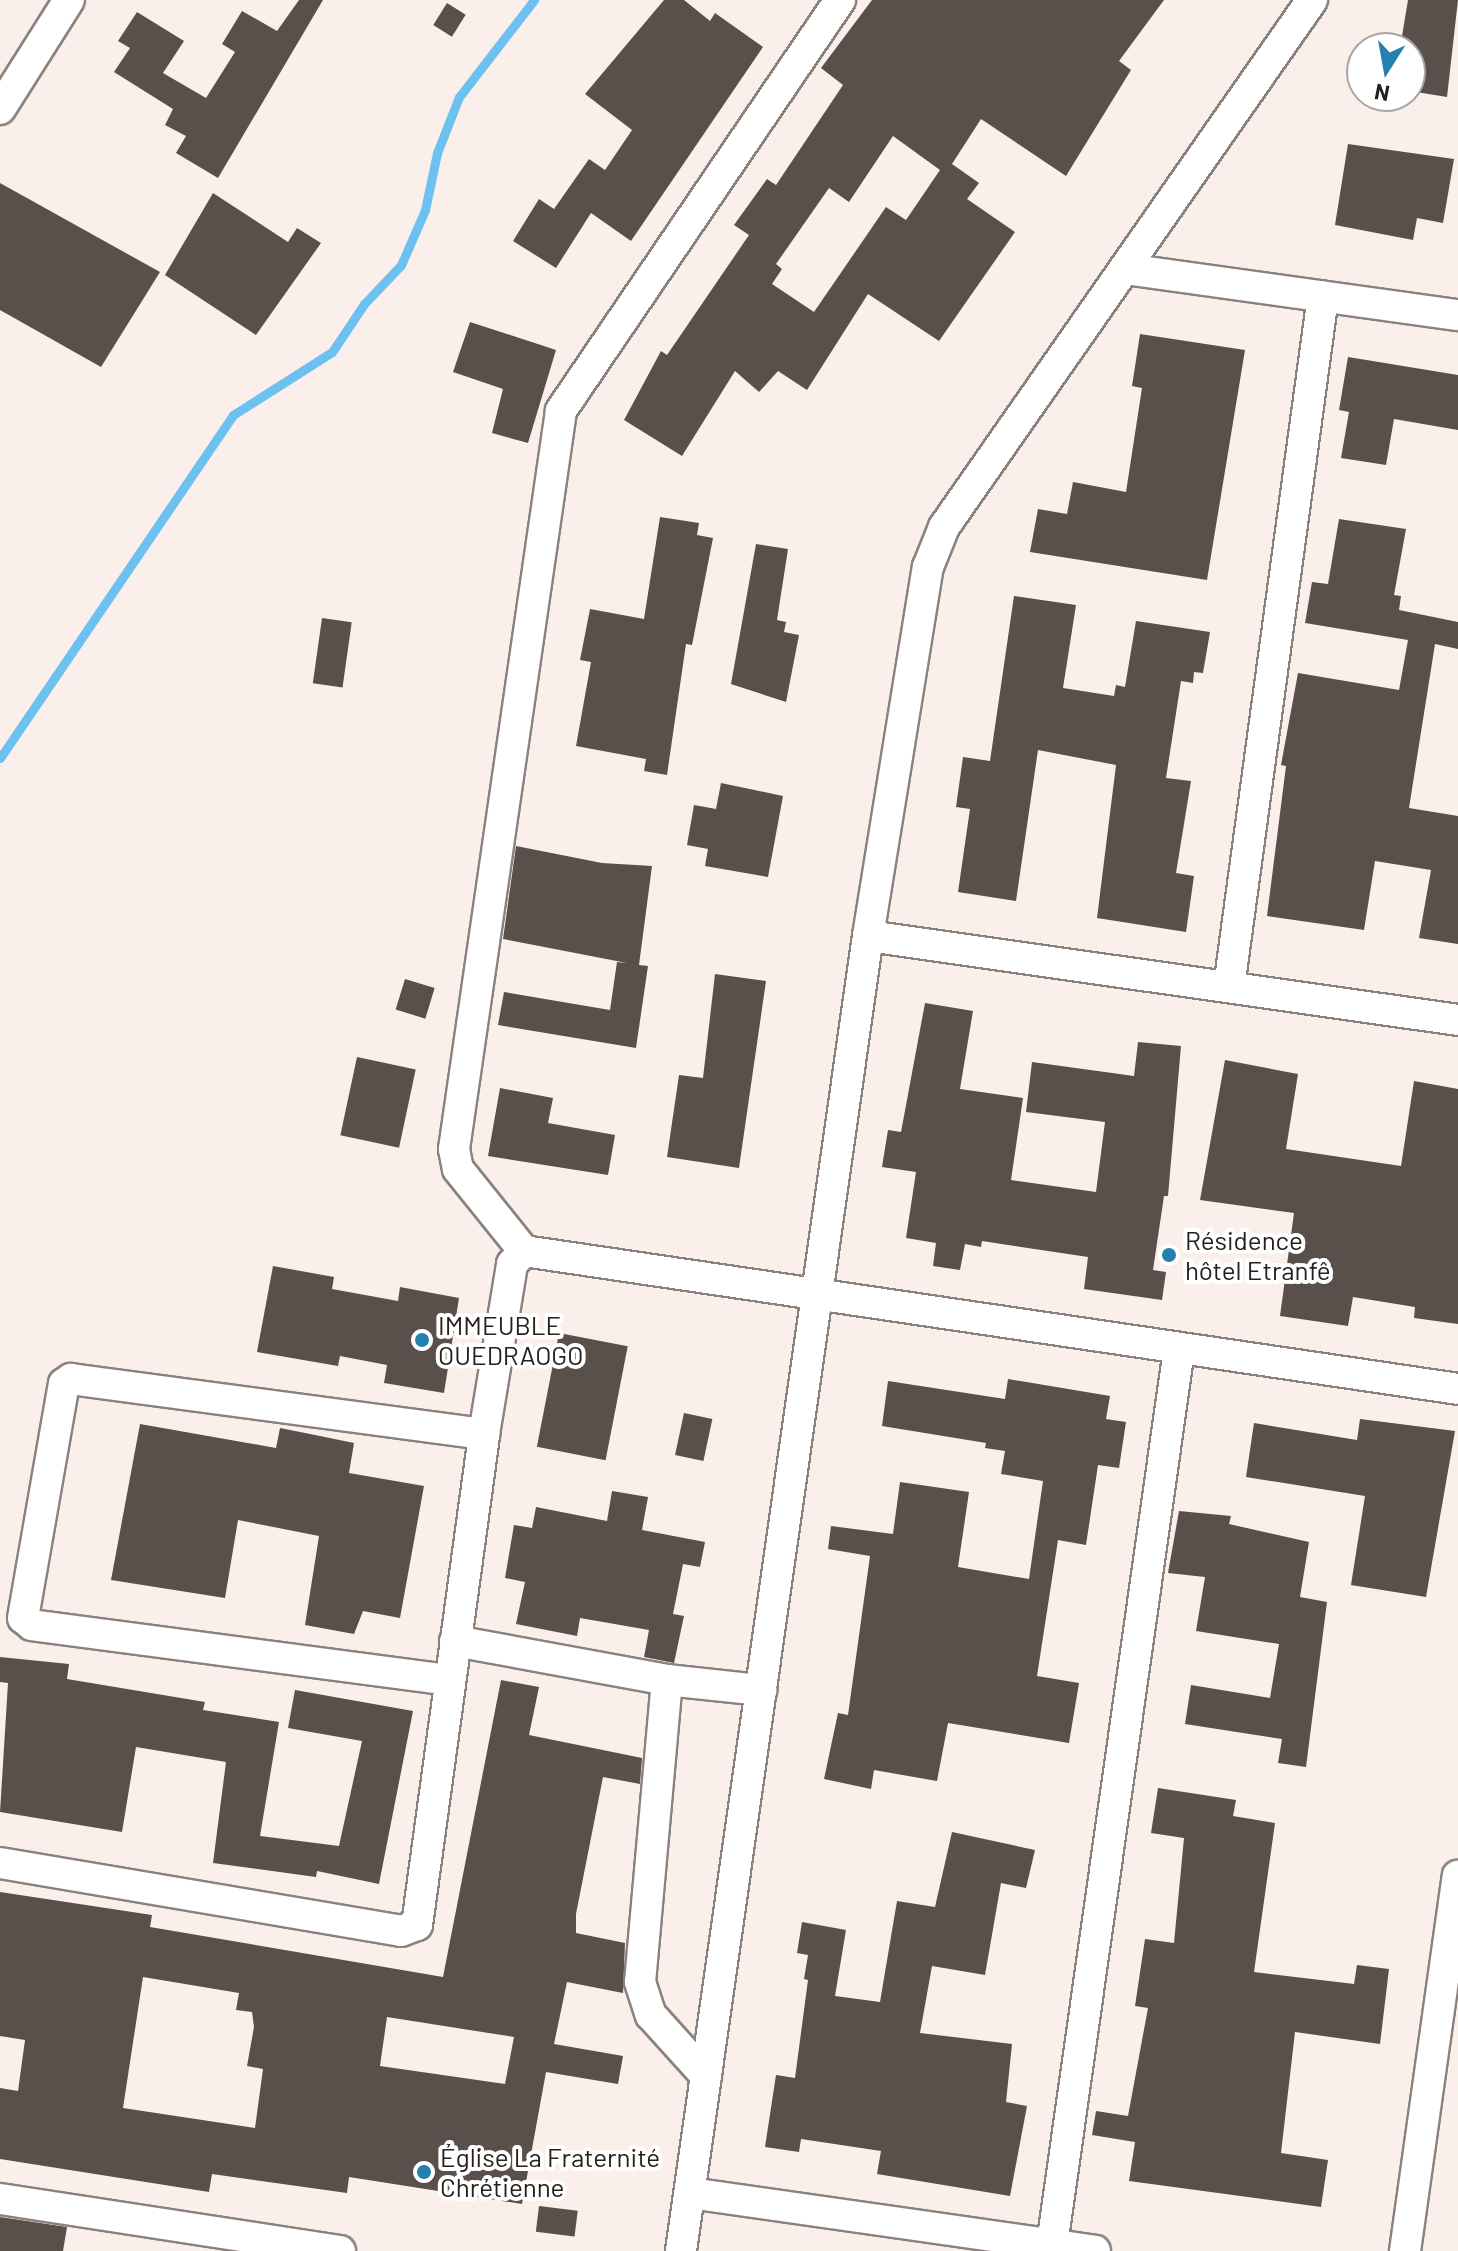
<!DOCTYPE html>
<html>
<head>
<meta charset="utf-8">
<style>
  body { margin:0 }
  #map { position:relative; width:1458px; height:2251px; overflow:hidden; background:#faefea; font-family:Barlow,sans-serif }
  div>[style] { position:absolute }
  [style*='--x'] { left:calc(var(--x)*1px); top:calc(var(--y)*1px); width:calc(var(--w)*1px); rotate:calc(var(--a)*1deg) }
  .stream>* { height:9px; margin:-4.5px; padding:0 4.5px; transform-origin:4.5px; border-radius:4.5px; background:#6dc1f0 }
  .building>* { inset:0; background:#59504c; transform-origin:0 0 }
  .roads { filter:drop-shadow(2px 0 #8b817d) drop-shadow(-2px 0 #8b817d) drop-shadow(0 2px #8b817d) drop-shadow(0 -2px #8b817d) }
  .minor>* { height:30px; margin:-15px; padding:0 15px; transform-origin:15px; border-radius:15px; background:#fff }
  .dots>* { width:22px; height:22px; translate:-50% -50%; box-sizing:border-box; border:4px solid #fff; border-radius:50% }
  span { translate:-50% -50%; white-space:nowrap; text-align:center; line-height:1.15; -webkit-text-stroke:8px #fff; paint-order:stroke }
  .poi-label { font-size:26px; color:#24201e }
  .left { translate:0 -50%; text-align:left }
  .north { position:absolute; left:1346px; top:32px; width:80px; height:80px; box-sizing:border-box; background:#fff; border:2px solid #a7a6a5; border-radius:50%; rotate:191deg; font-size:22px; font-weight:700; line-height:32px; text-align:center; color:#24201e }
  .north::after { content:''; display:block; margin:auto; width:28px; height:36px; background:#2480ad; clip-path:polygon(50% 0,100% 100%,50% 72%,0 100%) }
</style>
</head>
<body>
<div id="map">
  <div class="stream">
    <i style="--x:0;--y:758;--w:415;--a:-55.8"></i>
    <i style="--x:233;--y:415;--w:117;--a:-32.5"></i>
    <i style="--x:332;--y:352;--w:58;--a:-56.3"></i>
    <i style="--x:364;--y:304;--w:54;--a:-46.5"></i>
    <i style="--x:401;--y:265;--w:60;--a:-66.4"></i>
    <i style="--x:425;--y:210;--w:58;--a:-78.1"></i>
    <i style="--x:437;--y:153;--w:60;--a:-68.6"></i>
    <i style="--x:459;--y:97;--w:123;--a:-52.3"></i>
  </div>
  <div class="building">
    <i style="clip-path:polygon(299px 0,323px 0,218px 178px,176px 153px,186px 136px,165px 125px,173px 109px,114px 72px,130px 48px,118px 41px,137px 12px,184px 41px,163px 73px,206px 98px,235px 52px,222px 44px,242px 11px,277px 31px)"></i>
    <i style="clip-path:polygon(664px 0,684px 0,710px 21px,715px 13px,763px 47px,631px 241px,591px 213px,556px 268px,513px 241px,539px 199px,554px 209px,589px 159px,605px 170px,632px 130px,585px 94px)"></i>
    <i style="clip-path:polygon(evenodd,872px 0,1164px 0,1119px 61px,1131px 70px,1066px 176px,981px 119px,952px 164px,979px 183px,967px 199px,1015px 232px,939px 341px,868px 294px,807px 390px,778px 371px,759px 392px,735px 371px,682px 456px,624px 420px,661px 351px,667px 355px,749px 235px,734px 225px,767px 179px,776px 185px,843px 85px,821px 68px,872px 0,893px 136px,940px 170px,906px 220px,886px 207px,814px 312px,772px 284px,782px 269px,776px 264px,829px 188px,849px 202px,893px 136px)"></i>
    <i style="clip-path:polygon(1408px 0,1458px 0,1447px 97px,1410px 91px,1410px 48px,1400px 48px)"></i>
    <i style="left:447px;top:3px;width:22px;height:26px;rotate:32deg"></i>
    <i style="clip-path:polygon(1348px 144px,1454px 159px,1443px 223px,1417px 218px,1413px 240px,1335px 225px)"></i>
    <i style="clip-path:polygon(0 183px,160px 272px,101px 367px,0 310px)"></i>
    <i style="clip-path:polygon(213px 193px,288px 242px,297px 228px,321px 243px,256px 335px,165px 275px)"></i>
    <i style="clip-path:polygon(470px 322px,556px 350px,528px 443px,492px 433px,503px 389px,453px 372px)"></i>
    <i style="clip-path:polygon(1140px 334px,1245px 350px,1207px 580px,1030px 552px,1038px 509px,1067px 514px,1073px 482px,1126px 492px,1142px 388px,1132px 386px)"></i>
    <i style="clip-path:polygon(1348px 357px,1458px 375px,1458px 430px,1394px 419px,1386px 465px,1341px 458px,1349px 412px,1339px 410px)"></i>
    <i style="clip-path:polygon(660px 517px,699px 523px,697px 535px,713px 538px,692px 645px,686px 644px,667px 775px,644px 771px,646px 759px,576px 746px,591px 662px,580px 660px,590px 609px,644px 619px)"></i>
    <i style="clip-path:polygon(1339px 519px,1406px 529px,1394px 595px,1401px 596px,1399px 610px,1458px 622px,1458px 649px,1435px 644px,1409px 808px,1458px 816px,1458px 944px,1419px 938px,1431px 870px,1375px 861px,1364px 930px,1267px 916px,1286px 766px,1281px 765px,1298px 673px,1399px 690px,1408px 640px,1305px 623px,1312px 582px,1328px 584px)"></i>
    <i style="clip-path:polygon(756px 544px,788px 549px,777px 620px,786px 622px,784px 632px,799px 635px,786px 702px,731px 684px)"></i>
    <i style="clip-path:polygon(1014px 596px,1076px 605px,1063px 688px,1114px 696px,1116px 685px,1125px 687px,1136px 621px,1210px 632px,1203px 673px,1194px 672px,1193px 683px,1181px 681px,1166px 778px,1191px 781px,1176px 873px,1194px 876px,1186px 932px,1097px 918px,1116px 765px,1038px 750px,1016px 901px,958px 892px,970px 809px,956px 807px,963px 757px,990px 761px)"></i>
    <i style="left:322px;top:618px;width:30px;height:66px;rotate:8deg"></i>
    <i style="clip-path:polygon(721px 783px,783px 796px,768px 877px,705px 866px,708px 849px,687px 845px,694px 805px,716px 809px)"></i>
    <i style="clip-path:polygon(516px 846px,602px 863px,652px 866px,639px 965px,648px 966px,636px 1048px,498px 1025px,504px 992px,610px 1010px,617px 962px,627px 963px,503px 939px)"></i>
    <i style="clip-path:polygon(715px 974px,766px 981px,739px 1168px,667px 1157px,679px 1075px,703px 1078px)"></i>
    <i style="left:405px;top:979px;width:31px;height:32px;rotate:17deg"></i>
    <i style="clip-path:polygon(925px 1003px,973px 1011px,960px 1089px,1023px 1098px,1011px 1180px,1096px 1192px,1105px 1122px,1026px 1112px,1032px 1062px,1134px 1076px,1138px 1042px,1181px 1046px,1168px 1196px,1164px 1196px,1153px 1270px,1166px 1272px,1162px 1300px,1084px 1289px,1088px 1257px,982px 1241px,981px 1247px,965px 1244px,960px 1270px,933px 1266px,936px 1243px,906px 1238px,916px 1172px,882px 1167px,888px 1130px,901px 1132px)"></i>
    <i style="left:357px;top:1057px;width:60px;height:80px;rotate:12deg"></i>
    <i style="clip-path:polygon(1225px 1060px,1298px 1074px,1286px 1149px,1401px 1166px,1414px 1081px,1458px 1089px,1458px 1324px,1414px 1318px,1415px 1307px,1353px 1297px,1348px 1326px,1280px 1316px,1294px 1213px,1200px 1200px)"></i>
    <i style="clip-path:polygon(500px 1088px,553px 1098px,548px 1123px,615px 1135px,608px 1175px,488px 1156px)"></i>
    <i style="clip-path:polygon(273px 1266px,334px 1277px,332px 1289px,398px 1301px,400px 1287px,459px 1298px,444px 1393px,384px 1383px,387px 1365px,340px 1356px,338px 1366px,257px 1352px)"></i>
    <i style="left:559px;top:1333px;width:70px;height:116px;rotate:11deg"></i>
    <i style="clip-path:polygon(1008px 1379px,1110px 1396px,1106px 1419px,1126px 1422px,1119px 1468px,1098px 1465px,1086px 1545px,1058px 1540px,1037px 1676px,1079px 1683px,1069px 1743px,948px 1723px,937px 1781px,874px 1770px,871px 1789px,824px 1779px,838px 1713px,848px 1715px,870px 1556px,828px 1549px,831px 1526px,893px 1534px,900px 1482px,969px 1492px,958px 1567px,1029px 1579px,1043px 1481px,1001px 1474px,1005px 1451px,985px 1448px,986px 1443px,882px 1426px,888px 1381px,1005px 1399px)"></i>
    <i style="left:684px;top:1413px;width:29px;height:43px;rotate:12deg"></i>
    <i style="clip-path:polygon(1360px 1419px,1455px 1431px,1426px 1597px,1351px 1585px,1365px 1496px,1246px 1477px,1254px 1423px,1357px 1440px)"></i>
    <i style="clip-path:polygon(140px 1424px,276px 1448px,280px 1428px,315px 1435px,354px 1443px,349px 1473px,424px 1486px,400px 1618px,363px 1611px,354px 1634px,305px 1625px,319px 1536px,238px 1520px,225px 1598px,111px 1580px)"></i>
    <i style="clip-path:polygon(612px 1491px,648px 1497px,642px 1530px,705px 1542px,700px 1567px,683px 1564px,673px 1614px,684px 1616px,674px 1663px,644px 1657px,649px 1630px,580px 1618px,577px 1636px,516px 1624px,525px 1582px,505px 1578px,514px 1525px,532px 1528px,536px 1507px,607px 1521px)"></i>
    <i style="clip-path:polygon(1179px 1511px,1231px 1516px,1229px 1524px,1309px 1542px,1300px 1597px,1327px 1602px,1306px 1767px,1278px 1763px,1282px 1739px,1185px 1724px,1191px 1685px,1270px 1698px,1279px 1644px,1196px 1631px,1205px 1577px,1168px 1573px)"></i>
    <i style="clip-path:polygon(0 1657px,69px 1664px,67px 1679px,205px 1702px,203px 1710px,279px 1722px,260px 1836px,339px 1846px,362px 1741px,288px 1728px,295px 1690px,413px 1711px,379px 1884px,317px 1871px,316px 1877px,213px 1863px,226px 1762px,136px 1747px,122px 1832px,0 1812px,8px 1683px,0 1682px)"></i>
    <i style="clip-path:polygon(evenodd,501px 1680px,539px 1687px,529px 1735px,642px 1758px,640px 1784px,603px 1777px,576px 1914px,576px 1933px,625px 1943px,623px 1993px,567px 1982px,554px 2044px,623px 2056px,618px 2084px,546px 2072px,522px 2204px,349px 2177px,347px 2193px,212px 2174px,209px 2192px,0 2159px,0 2088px,18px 2091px,25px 2040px,0 2036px,0 1892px,152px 1915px,150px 1927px,443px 1977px,501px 1680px,143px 1977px,239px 1993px,236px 2010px,252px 2012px,254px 2027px,247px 2066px,263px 2069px,255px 2128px,123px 2108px,143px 1977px,501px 1680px,387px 2017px,514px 2037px,505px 2084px,380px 2066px,387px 2017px)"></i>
    <i style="clip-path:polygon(1158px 1788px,1236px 1800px,1233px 1816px,1275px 1823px,1254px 1972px,1354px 1984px,1357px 1965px,1389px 1969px,1380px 2044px,1295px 2032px,1281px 2153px,1328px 2160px,1321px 2207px,1129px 2181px,1135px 2142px,1092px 2135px,1096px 2111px,1128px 2116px,1148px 2008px,1135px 2006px,1145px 1939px,1174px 1943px,1184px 1838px,1151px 1833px)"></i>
    <i style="clip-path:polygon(952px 1832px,1035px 1850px,1026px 1888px,1001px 1883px,985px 1975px,932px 1966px,920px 2033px,1012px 2044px,1006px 2102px,1027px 2106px,1010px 2196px,877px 2174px,881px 2151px,801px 2139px,799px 2152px,765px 2147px,776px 2075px,795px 2078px,808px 1980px,804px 1979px,808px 1955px,797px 1953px,802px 1922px,846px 1930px,835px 1996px,880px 2002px,897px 1901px,935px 1907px)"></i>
    <i style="left:539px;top:2206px;width:39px;height:26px;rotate:7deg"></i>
    <i style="clip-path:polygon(0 2217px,67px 2227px,63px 2251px,0 2251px)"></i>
  </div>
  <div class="roads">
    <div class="minor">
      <i style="--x:840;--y:0;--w:497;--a:124.2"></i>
      <i style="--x:561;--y:411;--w:746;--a:98.25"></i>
      <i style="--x:454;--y:1149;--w:20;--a:79"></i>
      <i style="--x:458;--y:1169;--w:105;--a:51.2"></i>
      <i style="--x:524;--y:1251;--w:944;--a:8.4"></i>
      <i style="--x:0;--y:109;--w:129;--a:-57.7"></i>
      <i style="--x:1125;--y:269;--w:336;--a:7.9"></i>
      <i style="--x:868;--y:936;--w:596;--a:8.1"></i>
      <i style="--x:1229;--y:987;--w:697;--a:-82.25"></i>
      <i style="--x:455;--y:1641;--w:216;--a:10.4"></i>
      <i style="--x:667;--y:1680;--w:95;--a:6.1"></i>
      <i style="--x:449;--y:1680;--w:421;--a:-172.5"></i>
      <i style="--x:32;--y:1625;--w:11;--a:-142"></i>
      <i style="--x:23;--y:1618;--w:238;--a:-80.1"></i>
      <i style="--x:64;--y:1384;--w:9;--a:-36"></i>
      <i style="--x:71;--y:1379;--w:417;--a:7.6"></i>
      <i style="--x:667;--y:1680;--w:303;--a:95.1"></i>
      <i style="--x:640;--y:1982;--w:35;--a:72"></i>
      <i style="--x:651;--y:2015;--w:82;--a:48"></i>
      <i style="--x:0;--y:1863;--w:407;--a:9.6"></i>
      <i style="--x:401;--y:1931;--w:17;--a:-21"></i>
      <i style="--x:417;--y:1925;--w:496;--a:-82.2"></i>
      <i style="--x:484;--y:1434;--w:172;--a:-80.6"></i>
      <i style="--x:512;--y:1264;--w:18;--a:-47"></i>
      <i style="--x:690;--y:2193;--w:409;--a:8.1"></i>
      <i style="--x:0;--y:2199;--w:344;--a:8.7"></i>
      <i style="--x:1052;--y:2245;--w:905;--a:-81.93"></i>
      <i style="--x:681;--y:2251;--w:1328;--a:-81.91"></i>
      <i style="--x:868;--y:936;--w:374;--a:-80.8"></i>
      <i style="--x:928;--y:567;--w:43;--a:-68.2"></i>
      <i style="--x:944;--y:527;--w:643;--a:-55.07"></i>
      <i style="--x:1405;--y:2251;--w:379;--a:-82"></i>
    </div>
  </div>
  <div class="dots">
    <i style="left:1169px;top:1255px;background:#2480ad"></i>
    <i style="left:422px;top:1340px;background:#2480ad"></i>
    <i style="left:424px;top:2172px;background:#2480ad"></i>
  </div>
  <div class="poi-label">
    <span class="left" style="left:1185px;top:1255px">Résidence<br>hôtel Etranfê</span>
    <span class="left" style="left:438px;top:1340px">IMMEUBLE<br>OUEDRAOGO</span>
    <span class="left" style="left:440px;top:2172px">Église La Fraternité<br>Chrétienne</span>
  </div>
  <div class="north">N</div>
</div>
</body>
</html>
